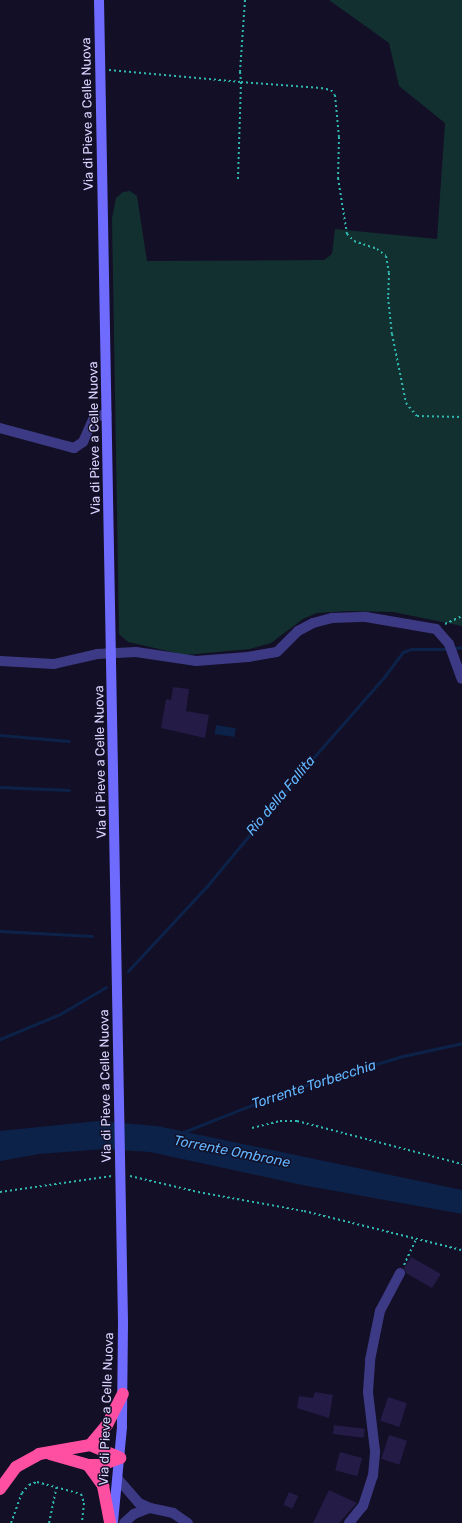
<!DOCTYPE html>
<html>
<head>
<meta charset="utf-8">
<style>
  body { margin:0 }
  #map { position:relative; width:462px; height:1523px; overflow:hidden; background:#130f26; font-family:Rubik,sans-serif }
  div>[style] { position:absolute }
  [style*='--x'] { left:calc(var(--x)*1px); top:calc(var(--y)*1px); width:calc(var(--w)*1px); rotate:calc(var(--a)*1deg) }
  .green>* { inset:0; background:#12302f }
  .water>* { inset:0; background:#0c2248; transform-origin:0 0 }
  .stream>* { height:3px; margin:-1.5px; padding:0 1.5px; transform-origin:1.5px; border-radius:1.5px; background:#0c2248 }
  .building>* { inset:0; background:#241b47; transform-origin:0 0 }
  .path>* { height:2px; margin-top:-1px; transform-origin:0; background:repeating-linear-gradient(90deg,#2fb8b0 0 2px,transparent 0 5px) }
  .street>* { height:10px; margin:-5px; padding:0 5px; transform-origin:5px; border-radius:5px; background:#3d3a85 }
  .secondary>* { height:10px; margin:-5px; padding:0 5px; transform-origin:5px; border-radius:5px; background:#6f6bff }
  .highway>* { height:12px; margin:-6px; padding:0 6px; transform-origin:6px; border-radius:6px; background:#ff4fa3 }
  span { translate:-50% -50%; white-space:nowrap; text-align:center; line-height:1.15; -webkit-text-stroke:3px #130f26; paint-order:stroke }
  .street-label { font-size:13px; color:#d9d4ff }
  .water-label { font-size:14px; color:#62b6ff; font-style:italic }
</style>
</head>
<body>
<div id="map">
  <div class="green">
    <i style="clip-path:polygon(329px 0,462px 0,462px 626px,393px 612px,349px 611px,317px 613px,303px 619px,271px 643px,250px 649px,185px 655px,128px 642px,119px 634px,112px 218px,116px 198px,123px 192px,130px 191px,137px 196px,147px 261px,324px 260px,332px 254px,335px 229px,437px 239px,445px 123px,399px 86px,389px 43px)"></i>
  </div>
  <div class="water">
    <i style="left:216px;top:725px;width:20px;height:9px;rotate:9deg"></i>
    <i style="clip-path:polygon(98px 1121px,157px 1126px,462px 1190px,462px 1214px,302px 1185px,150px 1152px,104px 1149px,39px 1154px,0 1161px,0 1131px)"></i>
  </div>
  <div class="stream">
    <i style="--x:456;--y:648;--w:6;--a:-9"></i>
    <i style="--x:0;--y:735;--w:69;--a:5"></i>
    <i style="--x:0;--y:787;--w:69;--a:2.5"></i>
    <i style="--x:0;--y:931;--w:92;--a:3.1"></i>
    <i style="--x:128;--y:971;--w:116;--a:-47.1"></i>
    <i style="--x:207;--y:886;--w:168;--a:-50.3"></i>
    <i style="--x:314;--y:757;--w:106;--a:-48.8"></i>
    <i style="--x:384;--y:677;--w:31;--a:-53"></i>
    <i style="--x:403;--y:652;--w:9;--a:-21"></i>
    <i style="--x:411;--y:649;--w:34;--a:0"></i>
    <i style="--x:0;--y:1039;--w:65;--a:-22.6"></i>
    <i style="--x:60;--y:1014;--w:53;--a:-30.4"></i>
    <i style="--x:181;--y:1133;--w:114;--a:-21.6"></i>
    <i style="--x:287;--y:1091;--w:121;--a:-16.8"></i>
    <i style="--x:403;--y:1056;--w:60;--a:-12.4"></i>
  </div>
  <div class="building">
    <i style="clip-path:polygon(173px 687px,189px 689px,186px 711px,209px 715px,205px 738px,161px 728px,166px 699px,171px 700px)"></i>
    <i style="clip-path:polygon(411px 1257px,441px 1274px,432px 1288px,406px 1273px,404px 1268px)"></i>
    <i style="clip-path:polygon(315px 1392px,333px 1395px,329px 1418px,297px 1408px,299px 1396px,313px 1398px)"></i>
    <i style="left:388px;top:1397px;width:20px;height:25px;rotate:18deg"></i>
    <i style="left:334px;top:1425px;width:31px;height:9px;rotate:7deg"></i>
    <i style="left:389px;top:1435px;width:19px;height:25px;rotate:18deg"></i>
    <i style="left:340px;top:1452px;width:23px;height:19px;rotate:15deg"></i>
    <i style="clip-path:polygon(329px 1490px,357px 1503px,339px 1523px,313px 1523px)"></i>
    <i style="left:289px;top:1492px;width:10px;height:14px;rotate:24deg"></i>
  </div>
  <div class="path">
    <i style="--x:245;--y:0;--w:72;--a:94"></i>
    <i style="--x:240;--y:72;--w:10;--a:84"></i>
    <i style="--x:241;--y:82;--w:80;--a:4.3"></i>
    <i style="--x:321;--y:88;--w:10;--a:11"></i>
    <i style="--x:331;--y:90;--w:6;--a:51"></i>
    <i style="--x:335;--y:95;--w:42;--a:84.6"></i>
    <i style="--x:339;--y:137;--w:41;--a:91.4"></i>
    <i style="--x:338;--y:178;--w:57;--a:80.9"></i>
    <i style="--x:347;--y:234;--w:10;--a:45"></i>
    <i style="--x:354;--y:241;--w:24;--a:19"></i>
    <i style="--x:377;--y:249;--w:11;--a:38"></i>
    <i style="--x:386;--y:256;--w:17;--a:80"></i>
    <i style="--x:389;--y:273;--w:24;--a:92"></i>
    <i style="--x:388;--y:297;--w:37;--a:84"></i>
    <i style="--x:392;--y:334;--w:70;--a:78.5"></i>
    <i style="--x:406;--y:403;--w:17;--a:50"></i>
    <i style="--x:417;--y:416;--w:45;--a:1.3"></i>
    <i style="--x:109;--y:70;--w:133;--a:5.2"></i>
    <i style="--x:241;--y:82;--w:98;--a:91.8"></i>
    <i style="--x:445;--y:624;--w:19;--a:-25"></i>
    <i style="--x:252;--y:1128;--w:29;--a:-14"></i>
    <i style="--x:280;--y:1121;--w:17;--a:0"></i>
    <i style="--x:297;--y:1121;--w:171;--a:14.6"></i>
    <i style="--x:130;--y:1176;--w:70;--a:13.2"></i>
    <i style="--x:198;--y:1192;--w:108;--a:10.2"></i>
    <i style="--x:304;--y:1211;--w:163;--a:13.9"></i>
    <i style="--x:0;--y:1192;--w:113;--a:-8.1"></i>
    <i style="--x:404;--y:1265;--w:29;--a:-65"></i>
    <i style="--x:11;--y:1523;--w:32;--a:-70"></i>
    <i style="--x:22;--y:1493;--w:11;--a:-49"></i>
    <i style="--x:29;--y:1485;--w:9;--a:-21"></i>
    <i style="--x:37;--y:1482;--w:46;--a:15.3"></i>
    <i style="--x:81;--y:1494;--w:9;--a:72"></i>
    <i style="--x:84;--y:1503;--w:20;--a:96"></i>
    <i style="--x:49;--y:1523;--w:38;--a:-78"></i>
  </div>
  <div class="street">
    <i style="--x:0;--y:428;--w:77;--a:15.1"></i>
    <i style="--x:74;--y:448;--w:11;--a:-34"></i>
    <i style="--x:83;--y:442;--w:27;--a:-66"></i>
    <i style="--x:94;--y:417;--w:13;--a:-13"></i>
    <i style="--x:0;--y:661;--w:54;--a:3.2"></i>
    <i style="--x:54;--y:664;--w:44;--a:-13.1"></i>
    <i style="--x:97;--y:654;--w:39;--a:-3"></i>
    <i style="--x:136;--y:652;--w:61;--a:8.5"></i>
    <i style="--x:196;--y:661;--w:52;--a:-4.4"></i>
    <i style="--x:248;--y:657;--w:29;--a:-10"></i>
    <i style="--x:277;--y:652;--w:30;--a:-45"></i>
    <i style="--x:298;--y:631;--w:17;--a:-28"></i>
    <i style="--x:313;--y:623;--w:20;--a:-15"></i>
    <i style="--x:332;--y:618;--w:34;--a:-2"></i>
    <i style="--x:366;--y:617;--w:71;--a:9.7"></i>
    <i style="--x:436;--y:629;--w:20;--a:49"></i>
    <i style="--x:449;--y:644;--w:37;--a:70"></i>
    <i style="--x:118;--y:1479;--w:32;--a:49"></i>
    <i style="--x:139;--y:1503;--w:12;--a:24"></i>
    <i style="--x:150;--y:1508;--w:24;--a:12"></i>
    <i style="--x:173;--y:1513;--w:18;--a:34"></i>
    <i style="--x:124;--y:1523;--w:13;--a:-42"></i>
    <i style="--x:134;--y:1514;--w:17;--a:-21"></i>
    <i style="--x:349;--y:1523;--w:22;--a:-51"></i>
    <i style="--x:363;--y:1506;--w:32;--a:-72"></i>
    <i style="--x:373;--y:1476;--w:25;--a:-85"></i>
    <i style="--x:375;--y:1451;--w:59;--a:-96.8"></i>
    <i style="--x:368;--y:1392;--w:32;--a:-86"></i>
    <i style="--x:370;--y:1360;--w:50;--a:-78.5"></i>
    <i style="--x:380;--y:1311;--w:43;--a:-62.2"></i>
  </div>
  <div class="secondary">
    <i style="--x:99;--y:0;--w:1323;--a:88.96"></i>
    <i style="--x:123;--y:1323;--w:104;--a:90.6"></i>
    <i style="--x:122;--y:1427;--w:96;--a:95.4"></i>
  </div>
  <div class="highway">
    <i style="--x:90;--y:1445;--w:26;--a:-50"></i>
    <i style="--x:107;--y:1425;--w:35;--a:-63"></i>
    <i style="--x:50;--y:1454;--w:40;--a:16"></i>
    <i style="--x:88;--y:1465;--w:13;--a:0"></i>
    <i style="--x:101;--y:1465;--w:20;--a:-20"></i>
    <i style="--x:88;--y:1465;--w:26;--a:54"></i>
    <i style="--x:103;--y:1486;--w:38;--a:79"></i>
    <i style="--x:0;--y:1489;--w:27;--a:-54"></i>
    <i style="--x:16;--y:1467;--w:26;--a:-29"></i>
    <i style="--x:39;--y:1454;--w:52;--a:-10"></i>
    <i style="--x:90;--y:1445;--w:33;--a:23"></i>
  </div>
  <div class="street-label">
    <span style="left:88px;top:114px;rotate:-91deg">Via di Pieve a Celle Nuova</span>
    <span style="left:95px;top:438px;rotate:-91deg">Via di Pieve a Celle Nuova</span>
    <span style="left:101px;top:762px;rotate:-91deg">Via di Pieve a Celle Nuova</span>
    <span style="left:106px;top:1086px;rotate:-91deg">Via di Pieve a Celle Nuova</span>
    <span style="left:107px;top:1409px;rotate:-88deg">Via di Pieve a Celle Nuova</span>
  </div>
  <div class="water-label">
    <span style="left:281px;top:796px;rotate:-50deg">Rio della Fallita</span>
    <span style="left:314px;top:1085px;rotate:-18deg">Torrente Torbecchia</span>
    <span style="left:232px;top:1152px;rotate:11deg">Torrente Ombrone</span>
  </div>
</div>
</body>
</html>
